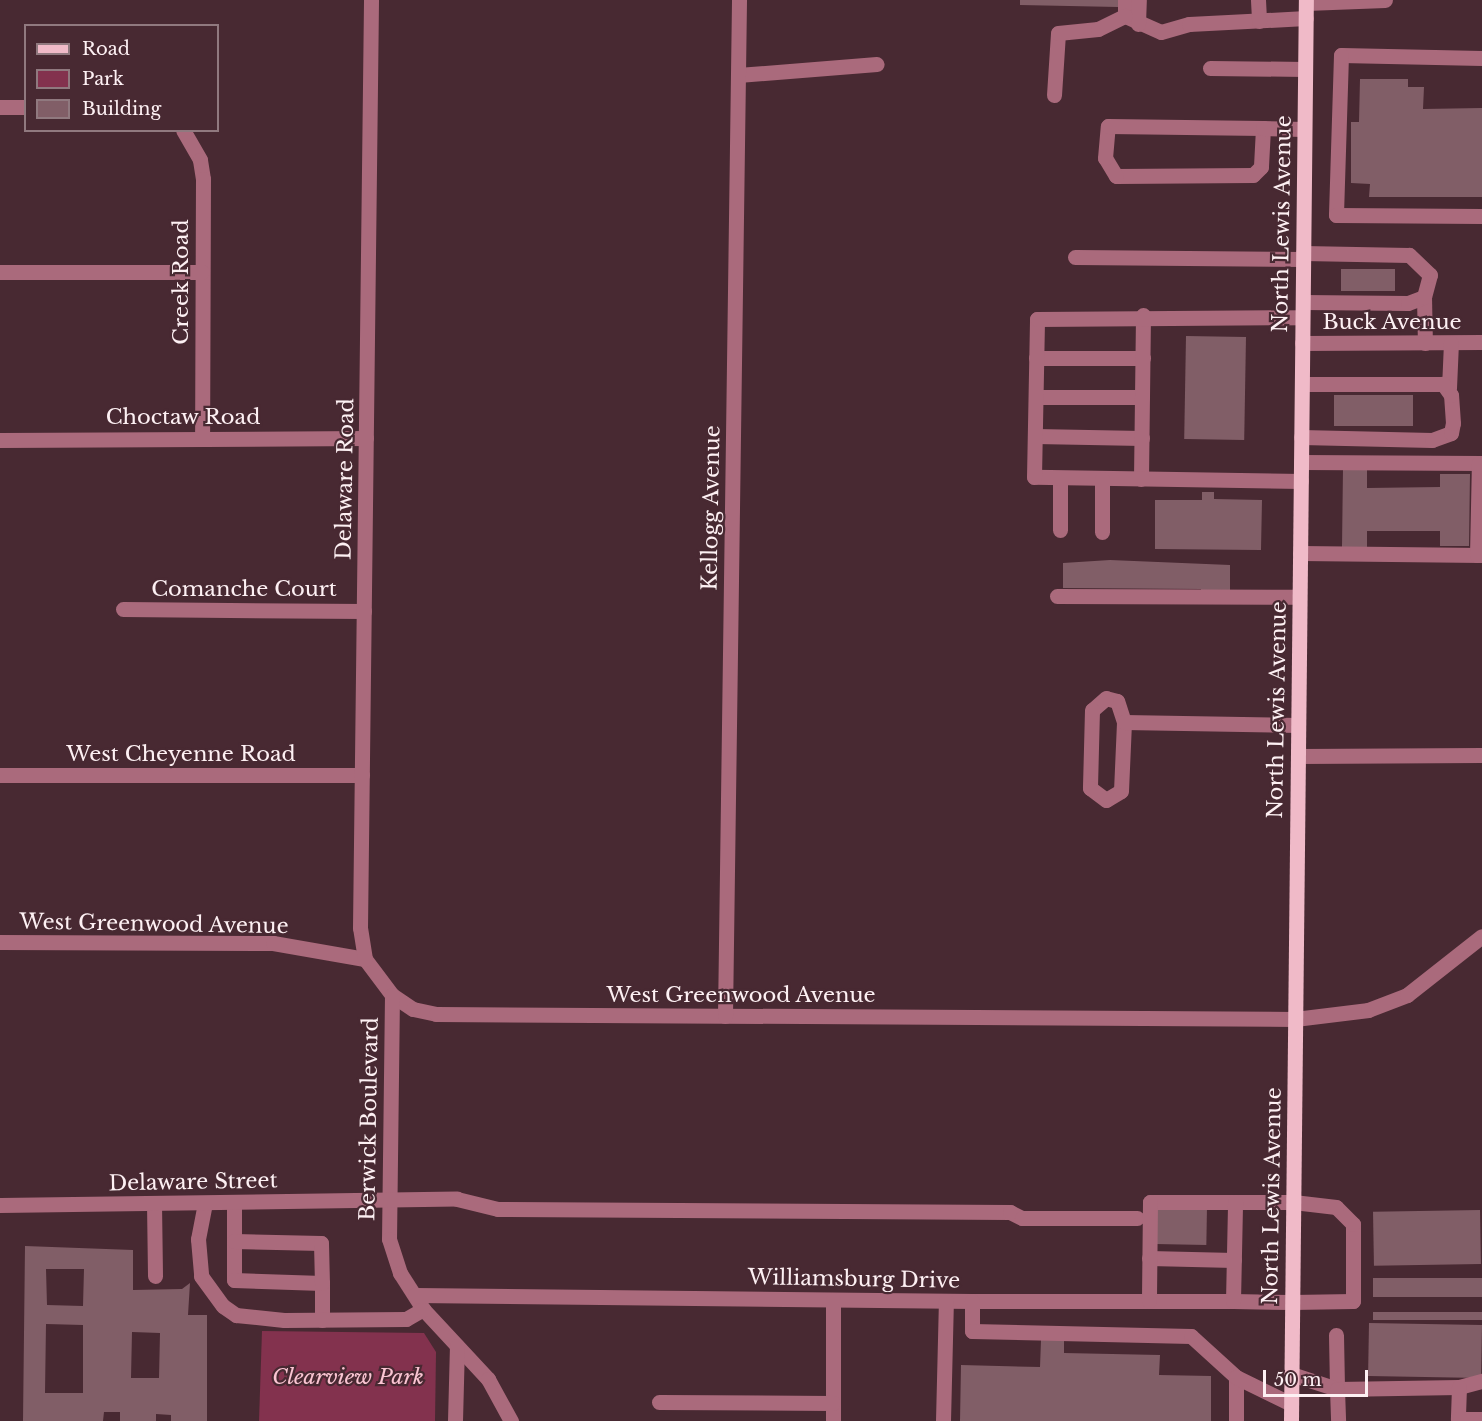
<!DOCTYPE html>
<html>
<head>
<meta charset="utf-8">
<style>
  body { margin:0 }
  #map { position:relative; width:1482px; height:1421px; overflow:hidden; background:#482932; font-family:"Libre Baskerville",serif }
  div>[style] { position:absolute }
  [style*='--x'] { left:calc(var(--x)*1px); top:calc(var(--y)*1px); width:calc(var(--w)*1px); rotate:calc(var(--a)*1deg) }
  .green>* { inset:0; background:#83324e }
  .building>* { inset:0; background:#815e67; transform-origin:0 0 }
  .minor>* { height:15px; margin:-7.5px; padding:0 7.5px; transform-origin:7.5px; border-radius:7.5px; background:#aa6a7c }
  .major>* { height:15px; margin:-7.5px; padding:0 7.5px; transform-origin:7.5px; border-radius:7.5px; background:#f0bac8 }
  span { translate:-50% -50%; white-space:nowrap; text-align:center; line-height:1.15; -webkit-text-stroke:4.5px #482932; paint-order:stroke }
  .street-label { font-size:21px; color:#fdf0f3 }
  .park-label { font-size:21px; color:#fbc5d3; font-style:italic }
  .legend { position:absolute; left:24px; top:24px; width:195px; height:108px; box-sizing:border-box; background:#482932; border:2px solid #90797f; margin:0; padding:8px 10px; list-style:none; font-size:18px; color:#fdf0f3 }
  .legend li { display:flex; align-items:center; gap:12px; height:30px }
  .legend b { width:30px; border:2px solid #90797f }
  .scale { position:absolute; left:1263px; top:1370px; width:105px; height:27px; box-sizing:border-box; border:3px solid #fdf0f3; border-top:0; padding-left:8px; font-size:18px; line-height:21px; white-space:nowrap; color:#fdf0f3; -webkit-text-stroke:4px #482932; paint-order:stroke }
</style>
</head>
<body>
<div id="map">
  <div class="green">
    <i style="clip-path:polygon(262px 1331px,424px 1333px,436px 1352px,435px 1421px,259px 1421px)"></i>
  </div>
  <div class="building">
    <i style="clip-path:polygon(1020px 0,1118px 0,1118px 7px,1020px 5px)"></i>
    <i style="clip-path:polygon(1360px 79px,1408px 79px,1408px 87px,1424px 87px,1423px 109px,1482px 108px,1482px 197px,1369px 197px,1370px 184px,1351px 183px,1351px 122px,1359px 122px)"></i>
    <i style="left:1341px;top:269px;width:54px;height:22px"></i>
    <i style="left:1186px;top:336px;width:60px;height:103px;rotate:1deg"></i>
    <i style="left:1334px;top:395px;width:79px;height:31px"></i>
    <i style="clip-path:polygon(1343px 468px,1367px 469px,1367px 488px,1440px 487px,1440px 474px,1470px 474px,1469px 546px,1440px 546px,1440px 531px,1367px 531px,1367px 547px,1342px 547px)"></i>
    <i style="clip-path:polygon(1202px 492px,1214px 492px,1214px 499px,1262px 500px,1261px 550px,1155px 549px,1155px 500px,1202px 500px)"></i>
    <i style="clip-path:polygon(1110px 560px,1230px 565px,1230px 594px,1201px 594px,1201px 589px,1063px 588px,1063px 563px)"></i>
    <i style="left:1156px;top:1206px;width:51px;height:38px;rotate:1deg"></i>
    <i style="left:1480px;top:1210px;width:54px;height:107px;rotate:89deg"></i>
    <i style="clip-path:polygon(evenodd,25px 1246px,133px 1250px,133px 1290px,182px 1289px,190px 1283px,188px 1315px,207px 1315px,207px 1421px,171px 1421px,171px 1415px,156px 1414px,156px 1421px,120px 1421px,120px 1412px,104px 1412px,103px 1421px,23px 1421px,25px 1246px,46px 1269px,84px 1269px,83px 1306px,47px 1305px,46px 1269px,25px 1246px,46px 1324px,83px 1325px,83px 1393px,45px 1393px,46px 1324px,25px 1246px,132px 1332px,160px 1333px,159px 1378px,131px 1378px,132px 1332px)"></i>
    <i style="left:1373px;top:1278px;width:109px;height:19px"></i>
    <i style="left:1373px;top:1312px;width:109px;height:8px"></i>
    <i style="left:1369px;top:1323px;width:113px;height:53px;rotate:1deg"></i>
    <i style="clip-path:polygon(1041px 1340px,1064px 1340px,1064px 1353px,1160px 1355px,1159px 1375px,1211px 1376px,1211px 1421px,960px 1421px,961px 1365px,1040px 1367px)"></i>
  </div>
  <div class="minor">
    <i style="--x:1125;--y:0;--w:16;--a:90"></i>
    <i style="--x:1125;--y:16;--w:39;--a:24"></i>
    <i style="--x:1161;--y:32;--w:29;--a:-16"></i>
    <i style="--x:1189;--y:24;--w:117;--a:-2.9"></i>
    <i style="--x:1258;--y:0;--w:21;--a:87"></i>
    <i style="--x:1306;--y:3;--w:79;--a:-2.2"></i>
    <i style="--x:1138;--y:24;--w:24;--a:-88"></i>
    <i style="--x:1482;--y:58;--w:141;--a:-178.8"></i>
    <i style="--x:1341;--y:55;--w:160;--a:91.8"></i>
    <i style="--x:1336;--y:215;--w:146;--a:0.4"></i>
    <i style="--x:1210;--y:68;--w:95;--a:0.6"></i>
    <i style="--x:738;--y:75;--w:139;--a:-4.5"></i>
    <i style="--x:1054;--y:95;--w:62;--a:-86.3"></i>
    <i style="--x:1058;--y:33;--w:40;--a:-5.7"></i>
    <i style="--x:1098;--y:29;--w:30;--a:-26"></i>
    <i style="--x:0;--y:107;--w:26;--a:0"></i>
    <i style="--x:1263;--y:128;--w:39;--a:93"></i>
    <i style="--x:1261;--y:167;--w:11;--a:135"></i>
    <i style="--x:1253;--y:175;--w:137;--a:179.6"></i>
    <i style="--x:1116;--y:176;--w:21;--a:-121"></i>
    <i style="--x:1105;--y:158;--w:32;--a:-85"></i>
    <i style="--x:1108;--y:126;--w:155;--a:0.7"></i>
    <i style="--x:1263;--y:128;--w:41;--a:1.4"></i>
    <i style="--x:183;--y:130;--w:34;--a:60"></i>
    <i style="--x:200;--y:160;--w:19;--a:81"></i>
    <i style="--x:203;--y:179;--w:259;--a:90.2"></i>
    <i style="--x:1075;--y:257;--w:228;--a:0.5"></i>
    <i style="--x:0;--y:272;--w:202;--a:0"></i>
    <i style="--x:1424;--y:297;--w:46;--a:88.8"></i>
    <i style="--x:1303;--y:302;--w:105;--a:0.5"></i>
    <i style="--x:1408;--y:303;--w:17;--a:-21"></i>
    <i style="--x:1424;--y:297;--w:23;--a:-75"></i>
    <i style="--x:1430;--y:275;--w:29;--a:-136"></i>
    <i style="--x:1409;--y:255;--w:106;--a:-178.9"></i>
    <i style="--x:1302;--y:343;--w:180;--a:-0.3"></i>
    <i style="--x:1036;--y:358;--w:107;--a:0"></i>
    <i style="--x:1449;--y:388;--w:45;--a:-87.5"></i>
    <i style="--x:1036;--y:397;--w:106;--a:0"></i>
    <i style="--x:1035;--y:436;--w:107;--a:1.1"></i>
    <i style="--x:1301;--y:437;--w:131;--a:1.3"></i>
    <i style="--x:1432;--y:440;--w:20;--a:-20"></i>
    <i style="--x:1451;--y:433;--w:10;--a:-79"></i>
    <i style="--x:1453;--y:423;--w:28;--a:-94"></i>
    <i style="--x:1451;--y:395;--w:14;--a:-126"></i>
    <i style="--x:1443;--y:384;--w:141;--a:180"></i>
    <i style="--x:0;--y:440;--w:366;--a:-0.3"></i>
    <i style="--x:1301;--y:462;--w:181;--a:0.3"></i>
    <i style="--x:1060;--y:478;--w:52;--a:90"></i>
    <i style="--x:1141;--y:479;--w:164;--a:-89.3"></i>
    <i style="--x:1301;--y:481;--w:267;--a:-179.1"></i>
    <i style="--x:1034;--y:477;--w:158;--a:-88.9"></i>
    <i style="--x:1037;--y:319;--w:265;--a:-0.4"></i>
    <i style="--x:1102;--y:532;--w:53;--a:-90"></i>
    <i style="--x:1300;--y:553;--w:182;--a:0.6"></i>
    <i style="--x:1477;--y:555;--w:92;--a:-88.8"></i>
    <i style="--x:1057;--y:596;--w:242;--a:0.2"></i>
    <i style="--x:123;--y:609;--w:241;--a:0.5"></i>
    <i style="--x:1124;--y:722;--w:22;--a:-108"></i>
    <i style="--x:1117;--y:701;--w:11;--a:-165"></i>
    <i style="--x:1106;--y:698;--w:18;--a:139"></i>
    <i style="--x:1092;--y:710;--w:78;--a:91.5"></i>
    <i style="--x:1090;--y:788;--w:20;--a:37"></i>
    <i style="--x:1106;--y:800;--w:17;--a:-31"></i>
    <i style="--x:1121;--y:791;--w:69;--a:-87.5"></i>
    <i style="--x:1124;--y:722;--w:174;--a:1"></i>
    <i style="--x:1298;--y:756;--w:184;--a:-0.3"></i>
    <i style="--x:0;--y:775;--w:362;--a:0"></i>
    <i style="--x:0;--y:942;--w:273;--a:0.2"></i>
    <i style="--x:273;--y:943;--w:93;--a:9.9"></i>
    <i style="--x:365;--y:959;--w:45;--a:53.1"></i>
    <i style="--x:392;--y:995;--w:25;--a:34"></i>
    <i style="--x:413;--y:1009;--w:24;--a:12"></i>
    <i style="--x:436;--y:1014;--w:859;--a:0.33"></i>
    <i style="--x:1295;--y:1019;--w:74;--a:-7"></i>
    <i style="--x:1368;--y:1010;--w:42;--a:-21"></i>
    <i style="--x:1407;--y:995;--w:95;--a:-38.2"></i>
    <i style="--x:365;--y:959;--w:31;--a:-99"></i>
    <i style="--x:360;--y:928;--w:928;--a:-89.32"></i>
    <i style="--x:392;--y:995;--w:244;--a:90.7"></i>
    <i style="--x:389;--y:1239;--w:36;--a:72"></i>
    <i style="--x:400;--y:1273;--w:43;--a:57.4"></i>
    <i style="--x:423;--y:1309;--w:96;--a:47.1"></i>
    <i style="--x:488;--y:1379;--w:48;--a:61.3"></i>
    <i style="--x:725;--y:1016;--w:1016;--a:-89.21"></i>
    <i style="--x:234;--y:1202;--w:78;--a:90"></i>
    <i style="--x:234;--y:1280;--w:88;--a:2"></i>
    <i style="--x:322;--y:1283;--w:37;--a:90"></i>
    <i style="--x:154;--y:1203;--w:73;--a:89.2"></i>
    <i style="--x:205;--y:1203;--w:37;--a:101"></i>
    <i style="--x:198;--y:1239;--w:37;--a:85"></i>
    <i style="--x:201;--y:1276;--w:37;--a:54"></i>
    <i style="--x:223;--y:1306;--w:16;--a:35"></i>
    <i style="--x:236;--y:1315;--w:48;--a:5.9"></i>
    <i style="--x:284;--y:1320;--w:122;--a:-0.5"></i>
    <i style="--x:406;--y:1319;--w:20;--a:-30"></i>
    <i style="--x:0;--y:1205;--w:457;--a:-0.8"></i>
    <i style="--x:457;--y:1199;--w:42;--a:13.7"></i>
    <i style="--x:498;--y:1209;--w:512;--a:0.34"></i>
    <i style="--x:1010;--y:1212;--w:13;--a:27"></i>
    <i style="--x:1022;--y:1218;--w:115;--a:0"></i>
    <i style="--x:234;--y:1241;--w:87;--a:1.3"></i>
    <i style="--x:321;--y:1243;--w:40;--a:88.6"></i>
    <i style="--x:1149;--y:1258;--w:85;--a:1.3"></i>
    <i style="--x:415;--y:1295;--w:557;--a:0.62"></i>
    <i style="--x:972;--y:1301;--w:261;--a:0"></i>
    <i style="--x:1233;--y:1301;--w:59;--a:1"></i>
    <i style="--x:1292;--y:1302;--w:61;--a:-0.9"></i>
    <i style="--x:1353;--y:1301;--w:77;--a:-90"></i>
    <i style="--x:1353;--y:1224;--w:24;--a:-135"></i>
    <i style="--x:1336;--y:1207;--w:43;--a:-173.4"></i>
    <i style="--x:1293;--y:1202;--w:143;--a:180"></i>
    <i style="--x:1150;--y:1202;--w:99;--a:90.6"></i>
    <i style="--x:833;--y:1300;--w:121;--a:90"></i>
    <i style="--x:972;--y:1301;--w:30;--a:90"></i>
    <i style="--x:972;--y:1331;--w:219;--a:1.3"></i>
    <i style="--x:1191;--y:1336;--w:61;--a:42.3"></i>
    <i style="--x:1236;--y:1377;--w:44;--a:90"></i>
    <i style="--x:1233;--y:1301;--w:99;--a:-88.8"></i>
    <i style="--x:1336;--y:1335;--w:54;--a:88.9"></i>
    <i style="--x:1337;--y:1389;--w:122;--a:-0.9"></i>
    <i style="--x:1459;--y:1387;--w:24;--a:-15"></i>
    <i style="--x:1291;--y:1374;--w:48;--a:18.1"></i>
    <i style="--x:1337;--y:1389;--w:32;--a:88"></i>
    <i style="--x:1236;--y:1377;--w:61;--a:26.1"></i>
    <i style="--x:1459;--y:1387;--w:32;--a:92"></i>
    <i style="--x:1458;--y:1419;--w:24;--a:0"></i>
    <i style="--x:659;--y:1402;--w:174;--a:0.3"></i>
    <i style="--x:455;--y:1421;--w:75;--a:-88.5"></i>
    <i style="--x:943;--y:1421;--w:120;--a:-88.6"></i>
  </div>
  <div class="major">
    <i style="--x:1291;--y:1421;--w:1421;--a:-89.4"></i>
  </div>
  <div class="street-label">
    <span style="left:1282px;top:224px;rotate:-89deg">North Lewis Avenue</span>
    <span style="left:181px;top:282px;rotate:-90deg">Creek Road</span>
    <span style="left:1392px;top:322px">Buck Avenue</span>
    <span style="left:183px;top:417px">Choctaw Road</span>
    <span style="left:345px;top:479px;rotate:-89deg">Delaware Road</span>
    <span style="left:711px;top:508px;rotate:-89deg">Kellogg Avenue</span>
    <span style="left:244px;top:589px">Comanche Court</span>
    <span style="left:1277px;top:710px;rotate:-89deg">North Lewis Avenue</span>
    <span style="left:181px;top:754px">West Cheyenne Road</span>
    <span style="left:154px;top:924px;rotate:1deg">West Greenwood Avenue</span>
    <span style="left:741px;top:995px">West Greenwood Avenue</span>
    <span style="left:369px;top:1119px;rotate:-89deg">Berwick Boulevard</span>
    <span style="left:193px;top:1182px;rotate:-1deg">Delaware Street</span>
    <span style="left:1272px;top:1196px;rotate:-89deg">North Lewis Avenue</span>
    <span style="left:854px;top:1279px;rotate:1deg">Williamsburg Drive</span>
  </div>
  <div class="park-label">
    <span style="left:348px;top:1377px">Clearview Park</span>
  </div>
  <ul class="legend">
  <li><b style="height:8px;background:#f0bac8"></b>Road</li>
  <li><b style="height:16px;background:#83324e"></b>Park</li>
  <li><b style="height:16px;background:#815e67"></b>Building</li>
  </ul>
  <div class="scale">50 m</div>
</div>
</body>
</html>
